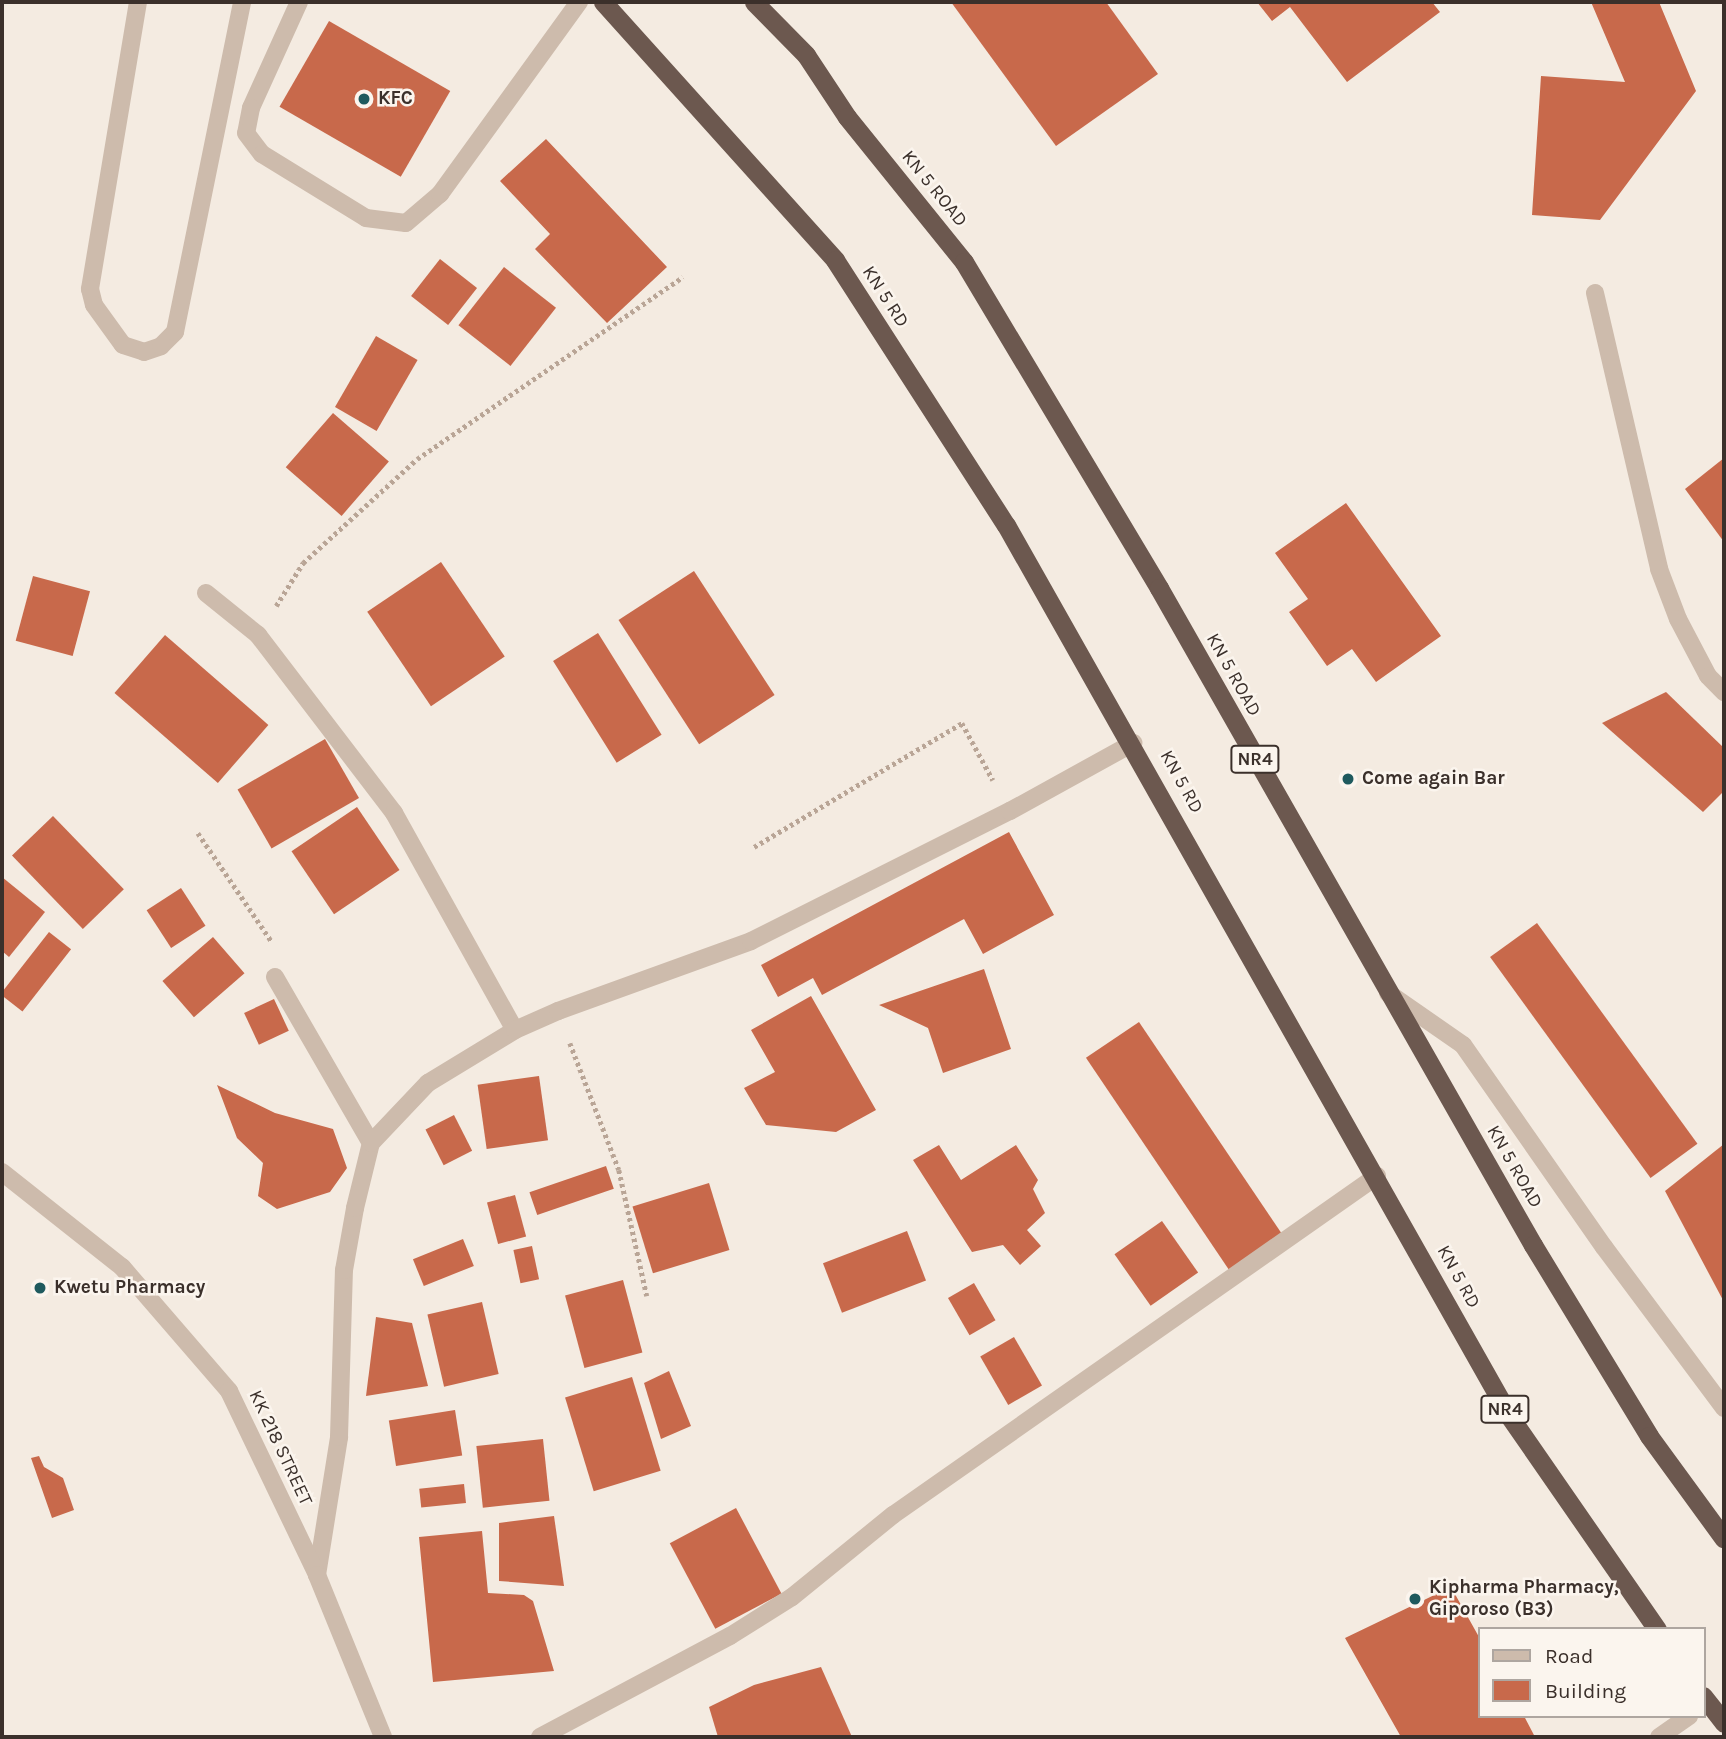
<!DOCTYPE html>
<html>
<head>
<meta charset="utf-8">
<style>
  body { margin:0 }
  #map { position:relative; width:1726px; height:1739px; overflow:hidden; background:#f4ebe1; font-family:Karla,sans-serif }
  div>[style] { position:absolute }
  [style*='--x'] { left:calc(var(--x)*1px); top:calc(var(--y)*1px); width:calc(var(--w)*1px); rotate:calc(var(--a)*1deg) }
  .building>* { inset:0; background:#c8694b; transform-origin:0 0 }
  .path>* { height:4.5px; margin-top:-2.25px; transform-origin:0; background:repeating-linear-gradient(90deg,#b9a596 0 3.5px,transparent 0 7px) }
  .service>* { height:18px; margin:-9px; padding:0 9px; transform-origin:9px; border-radius:9px; background:#cdbbac }
  .minor>* { height:18px; margin:-9px; padding:0 9px; transform-origin:9px; border-radius:9px; background:#cdbbac }
  .tertiary>* { height:18px; margin:-9px; padding:0 9px; transform-origin:9px; border-radius:9px; background:#cdbbac }
  .trunk>* { height:19px; margin:-9.5px; padding:0 9.5px; transform-origin:9.5px; border-radius:9.5px; background:#6c584f }
  .dots>* { width:19px; height:19px; translate:-50% -50%; box-sizing:border-box; border:4px solid #fbf5ee; border-radius:50% }
  span { translate:-50% -50%; white-space:nowrap; text-align:center; line-height:1.15; -webkit-text-stroke:5px #fbf5ee; paint-order:stroke }
  .shield-label span { padding:2px 5px; background:#fbf5ee; border:2px solid; border-radius:5px; -webkit-text-stroke-width:0 }
  .shield-label { font-size:18px; color:#3b302b; font-weight:700 }
  .poi-label { font-size:19px; color:#3b302b; font-weight:700 }
  .left { translate:0 -50%; text-align:left }
  .street-label { font-size:19px; color:#3b302b }
  .frame { position:absolute; inset:0; border:4px solid #3b302b; pointer-events:none }
  .legend { position:absolute; left:1478px; top:1627px; width:228px; height:91px; box-sizing:border-box; background:#fbf5ee; border:2px solid #aea6a0; margin:0; padding:9px 12px; list-style:none; font-size:21px; color:#3b302b }
  .legend li { display:flex; align-items:center; gap:14px; height:35px }
  .legend b { width:35px; border:2px solid #aea6a0 }
</style>
</head>
<body>
<div id="map">
  <div class="building">
    <i style="clip-path:polygon(951px 2px,1106px 2px,1158px 74px,1056px 146px)"></i>
    <i style="clip-path:polygon(1257px 2px,1432px 2px,1440px 12px,1347px 82px,1290px 7px,1272px 21px)"></i>
    <i style="clip-path:polygon(1591px 2px,1659px 2px,1696px 91px,1600px 220px,1532px 215px,1541px 76px,1625px 82px)"></i>
    <i style="left:329px;top:21px;width:140px;height:99px;rotate:30deg"></i>
    <i style="clip-path:polygon(546px 139px,667px 267px,607px 323px,535px 249px,550px 234px,500px 181px)"></i>
    <i style="left:440px;top:259px;width:47px;height:47px;rotate:38deg"></i>
    <i style="left:504px;top:267px;width:66px;height:74px;rotate:38deg"></i>
    <i style="left:376px;top:336px;width:48px;height:82px;rotate:30deg"></i>
    <i style="left:333px;top:413px;width:74px;height:72px;rotate:41deg"></i>
    <i style="clip-path:polygon(1724px 458px,1724px 542px,1685px 489px)"></i>
    <i style="clip-path:polygon(1346px 503px,1441px 636px,1376px 682px,1352px 649px,1327px 666px,1289px 612px,1308px 599px,1275px 553px)"></i>
    <i style="left:441px;top:562px;width:114px;height:89px;rotate:56deg"></i>
    <i style="left:694px;top:571px;width:148px;height:90px;rotate:57deg"></i>
    <i style="left:33px;top:576px;width:59px;height:67px;rotate:15deg"></i>
    <i style="left:598px;top:633px;width:120px;height:53px;rotate:58deg"></i>
    <i style="left:165px;top:635px;width:137px;height:77px;rotate:41deg"></i>
    <i style="clip-path:polygon(1666px 692px,1724px 748px,1724px 791px,1703px 812px,1602px 723px)"></i>
    <i style="left:325px;top:739px;width:68px;height:101px;rotate:60deg"></i>
    <i style="left:357px;top:807px;width:76px;height:79px;rotate:56deg"></i>
    <i style="left:53px;top:816px;width:102px;height:57px;rotate:46deg"></i>
    <i style="clip-path:polygon(1009px 832px,1054px 915px,983px 954px,964px 919px,822px 995px,813px 978px,778px 997px,761px 965px)"></i>
    <i style="clip-path:polygon(2px 877px,45px 912px,9px 957px,2px 951px)"></i>
    <i style="left:181px;top:888px;width:45px;height:41px;rotate:57deg"></i>
    <i style="left:1537px;top:923px;width:273px;height:58px;rotate:54deg"></i>
    <i style="left:49px;top:932px;width:28px;height:79px;rotate:38deg"></i>
    <i style="left:213px;top:937px;width:48px;height:67px;rotate:49deg"></i>
    <i style="clip-path:polygon(984px 969px,1011px 1049px,943px 1073px,928px 1028px,879px 1005px)"></i>
    <i style="clip-path:polygon(811px 996px,876px 1110px,836px 1132px,766px 1125px,744px 1088px,775px 1072px,751px 1030px)"></i>
    <i style="left:274px;top:999px;width:35px;height:33px;rotate:65deg"></i>
    <i style="left:1139px;top:1022px;width:259px;height:64px;rotate:56deg"></i>
    <i style="left:539px;top:1076px;width:65px;height:62px;rotate:82deg"></i>
    <i style="clip-path:polygon(217px 1085px,275px 1113px,333px 1129px,347px 1168px,330px 1192px,277px 1209px,258px 1196px,263px 1163px,237px 1138px)"></i>
    <i style="left:454px;top:1115px;width:40px;height:32px;rotate:63deg"></i>
    <i style="clip-path:polygon(1724px 1144px,1724px 1302px,1665px 1191px)"></i>
    <i style="clip-path:polygon(939px 1145px,961px 1180px,1016px 1145px,1038px 1180px,1033px 1189px,1045px 1213px,1027px 1230px,1041px 1246px,1020px 1265px,1003px 1245px,972px 1252px,913px 1160px)"></i>
    <i style="left:606px;top:1166px;width:24px;height:81px;rotate:71deg"></i>
    <i style="left:709px;top:1183px;width:70px;height:80px;rotate:73deg"></i>
    <i style="left:515px;top:1195px;width:43px;height:29px;rotate:75deg"></i>
    <i style="left:1162px;top:1221px;width:63px;height:58px;rotate:55deg"></i>
    <i style="left:907px;top:1231px;width:53px;height:90px;rotate:69deg"></i>
    <i style="left:463px;top:1239px;width:29px;height:54px;rotate:68deg"></i>
    <i style="left:532px;top:1246px;width:34px;height:19px;rotate:78deg"></i>
    <i style="left:623px;top:1280px;width:75px;height:60px;rotate:75deg"></i>
    <i style="left:974px;top:1283px;width:43px;height:30px;rotate:60deg"></i>
    <i style="left:482px;top:1302px;width:74px;height:56px;rotate:77deg"></i>
    <i style="clip-path:polygon(376px 1317px,412px 1323px,428px 1386px,366px 1396px)"></i>
    <i style="left:1014px;top:1337px;width:56px;height:39px;rotate:60deg"></i>
    <i style="clip-path:polygon(669px 1371px,691px 1426px,661px 1439px,644px 1383px)"></i>
    <i style="left:632px;top:1377px;width:98px;height:70px;rotate:73deg"></i>
    <i style="left:455px;top:1410px;width:46px;height:67px;rotate:81deg"></i>
    <i style="left:543px;top:1439px;width:62px;height:67px;rotate:84deg"></i>
    <i style="clip-path:polygon(39px 1456px,44px 1467px,63px 1478px,74px 1510px,52px 1518px,31px 1458px)"></i>
    <i style="left:464px;top:1484px;width:19px;height:45px;rotate:84deg"></i>
    <i style="left:736px;top:1508px;width:97px;height:75px;rotate:62deg"></i>
    <i style="clip-path:polygon(554px 1516px,564px 1586px,499px 1581px,499px 1523px)"></i>
    <i style="clip-path:polygon(482px 1531px,488px 1593px,524px 1595px,533px 1601px,554px 1671px,433px 1682px,419px 1537px)"></i>
    <i style="clip-path:polygon(1451px 1587px,1479px 1637px,1479px 1716px,1524px 1716px,1535px 1737px,1401px 1737px,1345px 1638px)"></i>
    <i style="clip-path:polygon(821px 1667px,852px 1737px,718px 1737px,709px 1707px,754px 1685px)"></i>
  </div>
  <div class="path">
    <i style="--x:276;--y:606;--w:51;--a:-57.9"></i>
    <i style="--x:303;--y:563;--w:154;--a:-42.4"></i>
    <i style="--x:417;--y:459;--w:322;--a:-34.4"></i>
    <i style="--x:198;--y:833;--w:132;--a:55.8"></i>
    <i style="--x:754;--y:847;--w:242;--a:-30.8"></i>
    <i style="--x:962;--y:723;--w:65;--a:61.5"></i>
    <i style="--x:570;--y:1043;--w:136;--a:68.9"></i>
    <i style="--x:619;--y:1170;--w:129;--a:77.5"></i>
  </div>
  <div class="service">
    <i style="--x:138;--y:2;--w:291;--a:99.5"></i>
    <i style="--x:90;--y:289;--w:16;--a:76"></i>
    <i style="--x:94;--y:305;--w:49;--a:54.1"></i>
    <i style="--x:123;--y:345;--w:22;--a:18"></i>
    <i style="--x:144;--y:352;--w:18;--a:-19"></i>
    <i style="--x:161;--y:346;--w:20;--a:-45"></i>
    <i style="--x:175;--y:332;--w:337;--a:-78.5"></i>
    <i style="--x:299;--y:2;--w:116;--a:114.4"></i>
    <i style="--x:251;--y:108;--w:25;--a:101"></i>
    <i style="--x:246;--y:133;--w:26;--a:53"></i>
    <i style="--x:262;--y:154;--w:122;--a:31.6"></i>
    <i style="--x:366;--y:218;--w:40;--a:7.1"></i>
    <i style="--x:406;--y:223;--w:45;--a:-40.5"></i>
    <i style="--x:440;--y:194;--w:237;--a:-54.1"></i>
    <i style="--x:1595;--y:293;--w:283;--a:76.9"></i>
    <i style="--x:1659;--y:569;--w:53;--a:69.2"></i>
    <i style="--x:1678;--y:619;--w:64;--a:62.2"></i>
    <i style="--x:1708;--y:676;--w:23;--a:45"></i>
    <i style="--x:1388;--y:993;--w:91;--a:34.7"></i>
    <i style="--x:1463;--y:1045;--w:246;--a:55.1"></i>
    <i style="--x:1604;--y:1247;--w:201;--a:53.3"></i>
    <i style="--x:1659;--y:1737;--w:37;--a:-35"></i>
  </div>
  <div class="minor">
    <i style="--x:206;--y:593;--w:67;--a:38.9"></i>
    <i style="--x:258;--y:635;--w:224;--a:52.6"></i>
    <i style="--x:394;--y:813;--w:248;--a:60.9"></i>
    <i style="--x:275;--y:977;--w:192;--a:60"></i>
    <i style="--x:317;--y:1575;--w:140;--a:-80.9"></i>
    <i style="--x:339;--y:1437;--w:167;--a:-88.3"></i>
    <i style="--x:344;--y:1270;--w:63;--a:-79.9"></i>
    <i style="--x:355;--y:1208;--w:67;--a:-76.2"></i>
    <i style="--x:371;--y:1143;--w:83;--a:-46.5"></i>
    <i style="--x:428;--y:1083;--w:102;--a:-31.3"></i>
    <i style="--x:515;--y:1030;--w:47;--a:-23.8"></i>
    <i style="--x:558;--y:1011;--w:205;--a:-19.9"></i>
    <i style="--x:751;--y:941;--w:290;--a:-26.7"></i>
    <i style="--x:1010;--y:811;--w:141;--a:-28.9"></i>
    <i style="--x:540;--y:1737;--w:215;--a:-28"></i>
    <i style="--x:730;--y:1636;--w:73;--a:-32.2"></i>
    <i style="--x:792;--y:1597;--w:130;--a:-39.1"></i>
    <i style="--x:893;--y:1515;--w:591;--a:-35.01"></i>
  </div>
  <div class="tertiary">
    <i style="--x:2;--y:1172;--w:153;--a:38.4"></i>
    <i style="--x:122;--y:1267;--w:164;--a:49.2"></i>
    <i style="--x:229;--y:1391;--w:204;--a:64.4"></i>
    <i style="--x:317;--y:1575;--w:175;--a:67.8"></i>
  </div>
  <div class="trunk">
    <i style="--x:603;--y:2;--w:347;--a:48"></i>
    <i style="--x:835;--y:260;--w:315;--a:57.2"></i>
    <i style="--x:1006;--y:525;--w:1025;--a:60.53"></i>
    <i style="--x:1510;--y:1417;--w:258;--a:55.3"></i>
    <i style="--x:754;--y:2;--w:74;--a:45.5"></i>
    <i style="--x:806;--y:55;--w:74;--a:56.5"></i>
    <i style="--x:847;--y:117;--w:186;--a:51.1"></i>
    <i style="--x:964;--y:262;--w:380;--a:59.1"></i>
    <i style="--x:1159;--y:588;--w:756;--a:60.35"></i>
    <i style="--x:1533;--y:1245;--w:223;--a:58.7"></i>
    <i style="--x:1649;--y:1436;--w:127;--a:53.9"></i>
    <i style="--x:1703;--y:1696;--w:34;--a:52"></i>
  </div>
  <div class="dots">
    <i style="left:364px;top:99px;background:#1f5a5e"></i>
    <i style="left:1348px;top:779px;background:#1f5a5e"></i>
    <i style="left:40px;top:1288px;background:#1f5a5e"></i>
    <i style="left:1415px;top:1599px;background:#1f5a5e"></i>
  </div>
  <div class="shield-label">
    <span style="left:1255px;top:759px">NR4</span>
    <span style="left:1505px;top:1409px">NR4</span>
  </div>
  <div class="poi-label">
    <span class="left" style="left:378px;top:99px">KFC</span>
    <span class="left" style="left:1362px;top:779px">Come again Bar</span>
    <span class="left" style="left:54px;top:1288px">Kwetu Pharmacy</span>
    <span class="left" style="left:1429px;top:1599px">Kipharma Pharmacy,<br>Giporoso (B3)</span>
  </div>
  <div class="street-label">
    <span style="left:934px;top:189px;rotate:51deg">KN 5 ROAD</span>
    <span style="left:885px;top:297px;rotate:57deg">KN 5 RD</span>
    <span style="left:1233px;top:675px;rotate:61deg">KN 5 ROAD</span>
    <span style="left:1181px;top:782px;rotate:61deg">KN 5 RD</span>
    <span style="left:1514px;top:1167px;rotate:60deg">KN 5 ROAD</span>
    <span style="left:1458px;top:1277px;rotate:61deg">KN 5 RD</span>
    <span style="left:280px;top:1448px;rotate:65deg">KK 218 STREET</span>
  </div>
  <div class="frame"></div>
  <ul class="legend">
  <li><b style="height:9px;background:#cdbbac"></b>Road</li>
  <li><b style="height:19px;background:#c8694b"></b>Building</li>
  </ul>
</div>
</body>
</html>
